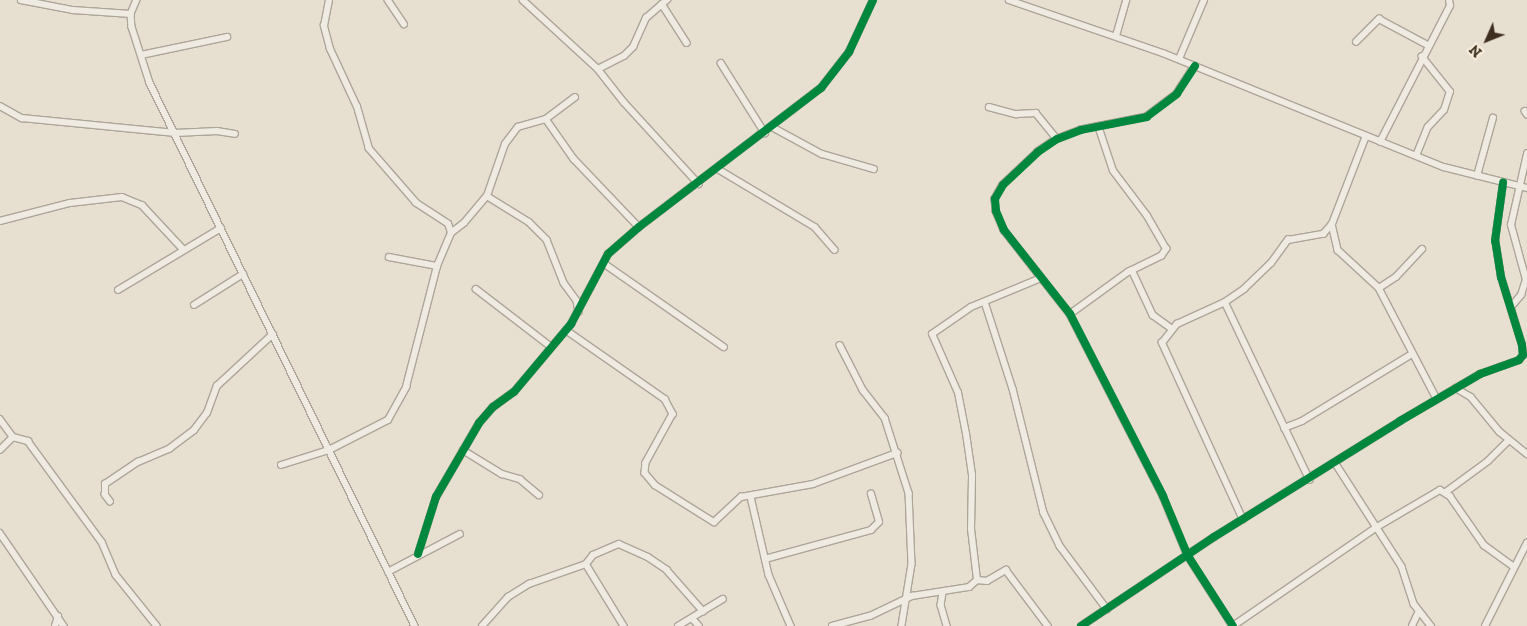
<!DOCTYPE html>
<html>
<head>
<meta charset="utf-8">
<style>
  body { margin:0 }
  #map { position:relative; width:1527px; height:626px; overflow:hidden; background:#e7e0d1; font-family:"Zilla Slab",serif }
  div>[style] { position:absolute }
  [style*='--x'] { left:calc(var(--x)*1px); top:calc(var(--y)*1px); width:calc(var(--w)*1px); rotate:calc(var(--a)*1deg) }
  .roads { filter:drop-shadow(1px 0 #ada599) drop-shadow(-1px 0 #ada599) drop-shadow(0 1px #ada599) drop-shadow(0 -1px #ada599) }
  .minor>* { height:5.5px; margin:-2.75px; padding:0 2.75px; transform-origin:2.75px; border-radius:2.75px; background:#efebe3 }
  .cycleway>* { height:8px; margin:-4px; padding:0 4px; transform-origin:4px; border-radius:4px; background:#00873e }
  span { translate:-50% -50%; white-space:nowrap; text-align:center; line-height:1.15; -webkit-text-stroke:5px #f7eed8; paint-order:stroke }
  .north { position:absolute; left:1462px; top:15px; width:50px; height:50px; -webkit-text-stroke:4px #f7eed8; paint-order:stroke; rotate:226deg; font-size:14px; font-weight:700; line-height:20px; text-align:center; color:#3d2e20 }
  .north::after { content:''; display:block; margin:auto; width:18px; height:22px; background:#3d2e20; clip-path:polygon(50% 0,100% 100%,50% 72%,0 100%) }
</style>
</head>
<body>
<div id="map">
  <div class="roads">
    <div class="minor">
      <i style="--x:21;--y:0;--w:53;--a:10.9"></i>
      <i style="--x:73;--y:10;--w:58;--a:3.9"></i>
      <i style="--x:137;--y:0;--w:15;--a:113"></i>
      <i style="--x:131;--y:14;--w:13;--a:86"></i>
      <i style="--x:132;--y:27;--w:59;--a:72.2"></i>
      <i style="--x:150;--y:83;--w:604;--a:63.99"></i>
      <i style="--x:388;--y:0;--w:29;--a:56"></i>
      <i style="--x:523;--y:0;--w:102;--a:42.6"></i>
      <i style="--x:598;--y:69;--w:42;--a:51.8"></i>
      <i style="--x:624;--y:102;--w:111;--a:47.6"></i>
      <i style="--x:1009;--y:0;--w:163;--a:19"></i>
      <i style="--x:1163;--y:53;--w:303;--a:22.1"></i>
      <i style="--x:1444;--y:167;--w:86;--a:14.2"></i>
      <i style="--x:662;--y:4;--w:46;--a:57.3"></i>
      <i style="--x:1116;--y:36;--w:37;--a:-74"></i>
      <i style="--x:1356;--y:42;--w:33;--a:-45"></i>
      <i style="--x:1379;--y:19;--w:55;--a:28"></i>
      <i style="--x:141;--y:55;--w:88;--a:-11.8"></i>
      <i style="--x:1179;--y:59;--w:64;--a:-67"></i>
      <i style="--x:721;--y:63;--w:83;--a:57.8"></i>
      <i style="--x:1195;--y:66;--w:33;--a:123"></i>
      <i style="--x:1177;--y:94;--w:38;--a:143"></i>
      <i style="--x:1147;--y:117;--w:67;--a:168.9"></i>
      <i style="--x:1081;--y:130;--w:26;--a:159"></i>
      <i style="--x:1057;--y:139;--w:23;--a:146"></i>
      <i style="--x:1038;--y:152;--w:48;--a:136.7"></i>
      <i style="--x:1003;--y:185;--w:16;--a:120"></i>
      <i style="--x:995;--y:199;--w:12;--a:85"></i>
      <i style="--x:996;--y:211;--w:21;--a:67"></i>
      <i style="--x:1004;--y:230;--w:107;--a:51.8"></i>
      <i style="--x:1070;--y:314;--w:204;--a:62.9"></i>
      <i style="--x:1163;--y:496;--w:65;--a:67.4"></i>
      <i style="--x:1188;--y:556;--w:83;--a:57.3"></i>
      <i style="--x:598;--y:69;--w:29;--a:-27"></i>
      <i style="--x:624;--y:56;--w:13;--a:-45"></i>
      <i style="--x:633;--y:47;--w:32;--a:-66"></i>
      <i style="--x:646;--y:18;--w:28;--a:-41"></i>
      <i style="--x:0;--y:106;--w:25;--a:29"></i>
      <i style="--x:22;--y:118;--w:154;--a:5.6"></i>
      <i style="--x:175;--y:133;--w:42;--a:-2.7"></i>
      <i style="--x:217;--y:131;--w:18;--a:9"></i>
      <i style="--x:989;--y:107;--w:28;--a:15"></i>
      <i style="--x:1016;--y:114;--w:20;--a:-3"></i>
      <i style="--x:1036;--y:113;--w:33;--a:51"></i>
      <i style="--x:1525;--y:111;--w:4;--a:56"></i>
      <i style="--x:546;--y:119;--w:49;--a:55"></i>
      <i style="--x:574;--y:159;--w:94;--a:46.3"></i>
      <i style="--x:772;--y:127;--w:57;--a:28.4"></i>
      <i style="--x:822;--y:154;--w:54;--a:16.1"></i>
      <i style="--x:1380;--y:142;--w:153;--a:-62.8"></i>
      <i style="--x:1450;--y:6;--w:6;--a:-99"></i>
      <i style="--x:1416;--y:156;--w:31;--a:-68"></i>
      <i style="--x:1428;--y:127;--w:23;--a:-47"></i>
      <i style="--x:1444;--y:110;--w:19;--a:-72"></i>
      <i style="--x:1450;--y:92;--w:45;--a:-128.7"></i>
      <i style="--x:718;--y:169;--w:113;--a:30.9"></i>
      <i style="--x:815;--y:227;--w:30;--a:49"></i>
      <i style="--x:1477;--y:176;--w:60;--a:-74.6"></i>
      <i style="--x:487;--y:196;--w:49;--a:31.8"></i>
      <i style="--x:529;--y:222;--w:25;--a:45"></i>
      <i style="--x:547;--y:240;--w:46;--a:68.4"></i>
      <i style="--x:564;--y:283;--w:22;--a:54"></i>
      <i style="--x:577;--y:301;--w:11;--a:80"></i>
      <i style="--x:0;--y:221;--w:72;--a:-14.4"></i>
      <i style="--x:70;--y:203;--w:52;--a:-6.6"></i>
      <i style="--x:122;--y:197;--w:22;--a:22"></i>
      <i style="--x:142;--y:205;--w:60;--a:47"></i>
      <i style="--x:1332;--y:224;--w:27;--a:77"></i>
      <i style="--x:1338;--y:250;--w:56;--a:42.8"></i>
      <i style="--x:1379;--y:288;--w:125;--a:62.4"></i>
      <i style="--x:451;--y:233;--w:16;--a:-38"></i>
      <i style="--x:464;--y:223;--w:35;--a:-50"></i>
      <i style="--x:487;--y:196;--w:55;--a:-70.9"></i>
      <i style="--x:505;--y:144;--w:21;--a:-53"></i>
      <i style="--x:518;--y:127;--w:29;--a:-16"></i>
      <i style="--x:546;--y:119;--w:36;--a:-37"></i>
      <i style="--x:389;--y:257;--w:49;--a:10.6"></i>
      <i style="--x:605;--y:264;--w:145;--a:34.9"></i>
      <i style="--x:1132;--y:270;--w:50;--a:65"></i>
      <i style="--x:1153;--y:315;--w:22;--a:36"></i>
      <i style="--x:1379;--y:288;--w:20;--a:-33"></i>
      <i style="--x:1396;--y:277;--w:38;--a:-47"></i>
      <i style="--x:476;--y:289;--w:93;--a:37.6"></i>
      <i style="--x:118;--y:290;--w:120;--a:-31"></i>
      <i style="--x:985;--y:302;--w:91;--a:72.2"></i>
      <i style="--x:1013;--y:389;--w:128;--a:76"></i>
      <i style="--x:1044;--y:513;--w:37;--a:64"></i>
      <i style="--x:1060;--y:546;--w:79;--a:53.3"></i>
      <i style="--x:1225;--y:302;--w:197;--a:64.5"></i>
      <i style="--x:194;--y:305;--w:58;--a:-32.3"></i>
      <i style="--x:1511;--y:307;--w:16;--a:-50"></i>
      <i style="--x:1521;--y:295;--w:16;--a:-72"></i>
      <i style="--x:1526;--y:280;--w:57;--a:-105.3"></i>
      <i style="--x:1511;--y:225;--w:73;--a:-77.3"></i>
      <i style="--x:1070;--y:314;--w:72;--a:-35.9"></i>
      <i style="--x:1128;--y:272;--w:37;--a:-26"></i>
      <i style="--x:1161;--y:256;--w:9;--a:-54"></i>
      <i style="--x:1166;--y:249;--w:38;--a:-120"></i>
      <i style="--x:1147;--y:216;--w:56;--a:-127.1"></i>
      <i style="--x:1113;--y:171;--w:47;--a:-108.4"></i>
      <i style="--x:566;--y:330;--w:121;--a:34.9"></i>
      <i style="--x:665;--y:399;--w:17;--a:62"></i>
      <i style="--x:673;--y:414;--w:56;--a:118.9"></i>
      <i style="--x:646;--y:463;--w:10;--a:96"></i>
      <i style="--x:645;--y:473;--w:16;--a:50"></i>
      <i style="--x:655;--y:485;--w:70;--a:32.1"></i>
      <i style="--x:714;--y:522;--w:37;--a:-43"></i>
      <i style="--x:741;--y:497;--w:73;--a:-10.2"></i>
      <i style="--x:813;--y:484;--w:90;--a:-20.3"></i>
      <i style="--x:840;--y:345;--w:51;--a:62.9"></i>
      <i style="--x:863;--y:390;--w:36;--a:52"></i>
      <i style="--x:885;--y:418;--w:79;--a:72.3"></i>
      <i style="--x:909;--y:493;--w:71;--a:87.6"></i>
      <i style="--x:912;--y:564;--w:63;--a:99.2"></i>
      <i style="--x:1456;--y:388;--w:17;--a:31"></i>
      <i style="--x:1471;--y:397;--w:45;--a:50.4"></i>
      <i style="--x:1500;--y:432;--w:35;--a:39"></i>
      <i style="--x:0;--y:419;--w:22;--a:54"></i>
      <i style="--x:1284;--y:428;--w:19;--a:-21"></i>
      <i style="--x:1302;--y:421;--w:129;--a:-31.3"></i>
      <i style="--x:13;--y:437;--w:16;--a:15"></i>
      <i style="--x:28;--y:441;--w:125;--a:53.8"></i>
      <i style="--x:102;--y:542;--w:36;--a:67"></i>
      <i style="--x:116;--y:575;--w:65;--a:51.2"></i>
      <i style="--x:0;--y:450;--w:18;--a:-45"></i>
      <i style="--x:463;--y:450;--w:46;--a:31.6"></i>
      <i style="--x:502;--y:474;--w:19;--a:16"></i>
      <i style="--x:520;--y:479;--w:25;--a:40"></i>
      <i style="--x:1336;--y:464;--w:122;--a:57.3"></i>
      <i style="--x:1402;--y:567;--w:39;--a:72"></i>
      <i style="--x:1414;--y:604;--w:28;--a:52"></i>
      <i style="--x:281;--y:465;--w:50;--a:-17.4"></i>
      <i style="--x:329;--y:450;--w:66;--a:-27"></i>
      <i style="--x:388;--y:420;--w:38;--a:-61"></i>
      <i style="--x:406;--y:387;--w:125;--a:-75.6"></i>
      <i style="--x:437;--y:266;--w:36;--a:-67"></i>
      <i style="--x:451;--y:233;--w:9;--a:-108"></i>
      <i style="--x:448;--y:224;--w:38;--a:-147"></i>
      <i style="--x:416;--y:203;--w:72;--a:-131"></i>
      <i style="--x:369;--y:149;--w:44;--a:-105.9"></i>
      <i style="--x:357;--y:107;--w:64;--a:-115"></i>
      <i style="--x:330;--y:49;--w:24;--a:-105"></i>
      <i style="--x:324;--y:26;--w:26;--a:-79"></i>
      <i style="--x:1446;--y:492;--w:52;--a:-36.4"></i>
      <i style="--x:1488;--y:461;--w:28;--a:-45"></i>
      <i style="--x:751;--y:497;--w:80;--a:77"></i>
      <i style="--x:769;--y:575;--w:56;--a:66.7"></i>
      <i style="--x:110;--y:502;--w:9;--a:-126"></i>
      <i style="--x:105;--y:495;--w:11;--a:-90"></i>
      <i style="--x:105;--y:484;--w:40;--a:-34"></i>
      <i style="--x:138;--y:462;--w:34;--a:-23"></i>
      <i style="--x:169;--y:449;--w:31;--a:-37"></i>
      <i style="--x:194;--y:430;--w:21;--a:-53"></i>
      <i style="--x:207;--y:413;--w:29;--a:-70"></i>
      <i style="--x:217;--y:386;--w:76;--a:-42.9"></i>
      <i style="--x:1243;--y:520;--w:195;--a:-114.6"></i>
      <i style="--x:1162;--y:343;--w:24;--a:-52"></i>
      <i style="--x:1177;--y:324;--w:53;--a:-24.6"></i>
      <i style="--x:1225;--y:302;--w:23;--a:-34"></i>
      <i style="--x:1244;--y:289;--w:37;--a:-44"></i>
      <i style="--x:1271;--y:263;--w:29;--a:-54"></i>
      <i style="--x:1288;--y:240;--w:36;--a:-10"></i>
      <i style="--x:1323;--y:234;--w:13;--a:-48"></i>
      <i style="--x:1332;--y:224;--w:94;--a:-68.9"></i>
      <i style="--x:0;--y:533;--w:113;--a:55.5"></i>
      <i style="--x:418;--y:554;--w:60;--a:-72.5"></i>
      <i style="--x:436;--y:497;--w:86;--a:-59.8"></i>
      <i style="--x:479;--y:423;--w:21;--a:-49"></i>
      <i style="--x:493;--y:407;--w:26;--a:-36"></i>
      <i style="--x:514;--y:392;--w:89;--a:-50"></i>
      <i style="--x:571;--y:324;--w:79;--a:-62.1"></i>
      <i style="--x:608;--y:254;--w:41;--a:-41.1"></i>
      <i style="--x:639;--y:227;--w:229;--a:-37.4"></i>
      <i style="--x:821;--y:88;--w:46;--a:-52.1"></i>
      <i style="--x:849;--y:52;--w:57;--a:-65.2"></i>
      <i style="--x:765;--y:559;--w:110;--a:-15.3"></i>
      <i style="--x:871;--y:530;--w:11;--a:-45"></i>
      <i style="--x:879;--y:522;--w:29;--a:-106"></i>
      <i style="--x:586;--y:564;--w:73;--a:58.5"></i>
      <i style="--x:388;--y:572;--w:81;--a:-27.8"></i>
      <i style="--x:977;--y:580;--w:10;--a:6"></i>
      <i style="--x:987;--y:581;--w:22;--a:-30"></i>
      <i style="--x:1006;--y:570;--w:70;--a:53.1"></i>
      <i style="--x:943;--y:593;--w:12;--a:99"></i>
      <i style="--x:941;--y:605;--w:22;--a:74"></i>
      <i style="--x:693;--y:619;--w:9;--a:49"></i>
      <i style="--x:55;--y:626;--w:10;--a:-73"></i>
      <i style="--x:482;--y:626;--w:39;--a:-48"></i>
      <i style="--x:508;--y:597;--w:25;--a:-32"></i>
      <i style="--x:529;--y:584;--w:60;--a:-19.3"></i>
      <i style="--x:586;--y:564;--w:11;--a:-52"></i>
      <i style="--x:593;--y:555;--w:28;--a:-23"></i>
      <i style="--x:619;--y:544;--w:32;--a:24"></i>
      <i style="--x:648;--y:557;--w:23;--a:34"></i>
      <i style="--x:667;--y:570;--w:55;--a:48.7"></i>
      <i style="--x:678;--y:626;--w:52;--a:-31"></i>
      <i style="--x:832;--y:626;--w:39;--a:-15"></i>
      <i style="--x:870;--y:616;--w:47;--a:-25.5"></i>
      <i style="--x:912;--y:596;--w:58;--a:-9"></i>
      <i style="--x:969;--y:587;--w:11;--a:-41"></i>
      <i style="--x:977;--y:580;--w:51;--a:-96.7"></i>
      <i style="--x:971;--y:529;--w:54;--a:-88.9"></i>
      <i style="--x:972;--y:475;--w:41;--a:-98.3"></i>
      <i style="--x:966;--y:434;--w:42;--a:-101"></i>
      <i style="--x:958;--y:393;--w:64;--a:-113.8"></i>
      <i style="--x:932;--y:334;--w:47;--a:-34.7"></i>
      <i style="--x:971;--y:307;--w:76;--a:-22.5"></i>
      <i style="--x:1081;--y:626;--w:160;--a:-33.8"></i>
      <i style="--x:1214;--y:537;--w:219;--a:-31.9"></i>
      <i style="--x:1400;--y:421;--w:93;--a:-30.4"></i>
      <i style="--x:1480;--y:374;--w:41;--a:-19.7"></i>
      <i style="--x:1519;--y:360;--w:6;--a:-51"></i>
      <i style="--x:1523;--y:355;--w:10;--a:-96"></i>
      <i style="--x:1522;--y:345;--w:71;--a:-107.2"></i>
      <i style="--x:1501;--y:277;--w:36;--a:-99"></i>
      <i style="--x:1495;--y:241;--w:59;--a:-82.1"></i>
      <i style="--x:1233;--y:626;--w:175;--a:-34.5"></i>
      <i style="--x:1377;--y:527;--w:73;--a:-30.4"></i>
      <i style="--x:1440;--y:490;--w:12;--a:31"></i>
      <i style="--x:1450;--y:496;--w:60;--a:55.2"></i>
      <i style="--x:1484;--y:545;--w:36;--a:36"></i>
      <i style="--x:1412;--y:626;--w:14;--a:-65"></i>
      <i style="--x:1485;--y:626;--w:93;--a:-63.2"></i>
    </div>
  </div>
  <div class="cycleway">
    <i style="--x:1195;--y:66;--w:33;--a:123"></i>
    <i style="--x:1177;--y:94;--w:38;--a:143"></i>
    <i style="--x:1147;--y:117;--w:67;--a:168.9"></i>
    <i style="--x:1081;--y:130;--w:26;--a:159"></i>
    <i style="--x:1057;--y:139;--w:23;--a:146"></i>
    <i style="--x:1038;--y:152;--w:48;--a:136.7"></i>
    <i style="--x:1003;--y:185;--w:16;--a:120"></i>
    <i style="--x:995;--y:199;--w:12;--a:85"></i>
    <i style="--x:996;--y:211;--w:21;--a:67"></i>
    <i style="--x:1004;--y:230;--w:107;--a:51.8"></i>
    <i style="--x:1070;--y:314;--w:204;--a:62.9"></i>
    <i style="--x:1163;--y:496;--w:65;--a:67.4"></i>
    <i style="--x:1188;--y:556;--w:83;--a:57.3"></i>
    <i style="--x:418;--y:554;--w:60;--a:-72.5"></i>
    <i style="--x:436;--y:497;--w:86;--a:-59.8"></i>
    <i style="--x:479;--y:423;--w:21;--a:-49"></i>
    <i style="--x:493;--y:407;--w:26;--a:-36"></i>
    <i style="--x:514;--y:392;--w:89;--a:-50"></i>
    <i style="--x:571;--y:324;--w:79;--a:-62.1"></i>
    <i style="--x:608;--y:254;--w:41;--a:-41.1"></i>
    <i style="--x:639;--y:227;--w:229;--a:-37.4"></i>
    <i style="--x:821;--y:88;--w:46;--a:-52.1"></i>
    <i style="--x:849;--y:52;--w:57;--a:-65.2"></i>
    <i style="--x:1081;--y:626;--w:160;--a:-33.8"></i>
    <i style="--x:1214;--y:537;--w:219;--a:-31.9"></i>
    <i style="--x:1400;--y:421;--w:93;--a:-30.4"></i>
    <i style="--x:1480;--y:374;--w:41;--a:-19.7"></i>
    <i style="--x:1519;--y:360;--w:6;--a:-51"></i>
    <i style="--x:1523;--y:355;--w:10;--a:-96"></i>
    <i style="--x:1522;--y:345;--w:71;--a:-107.2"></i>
    <i style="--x:1501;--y:277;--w:36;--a:-99"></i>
    <i style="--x:1495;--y:241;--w:59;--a:-82.1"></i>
  </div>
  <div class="north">N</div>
</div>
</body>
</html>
